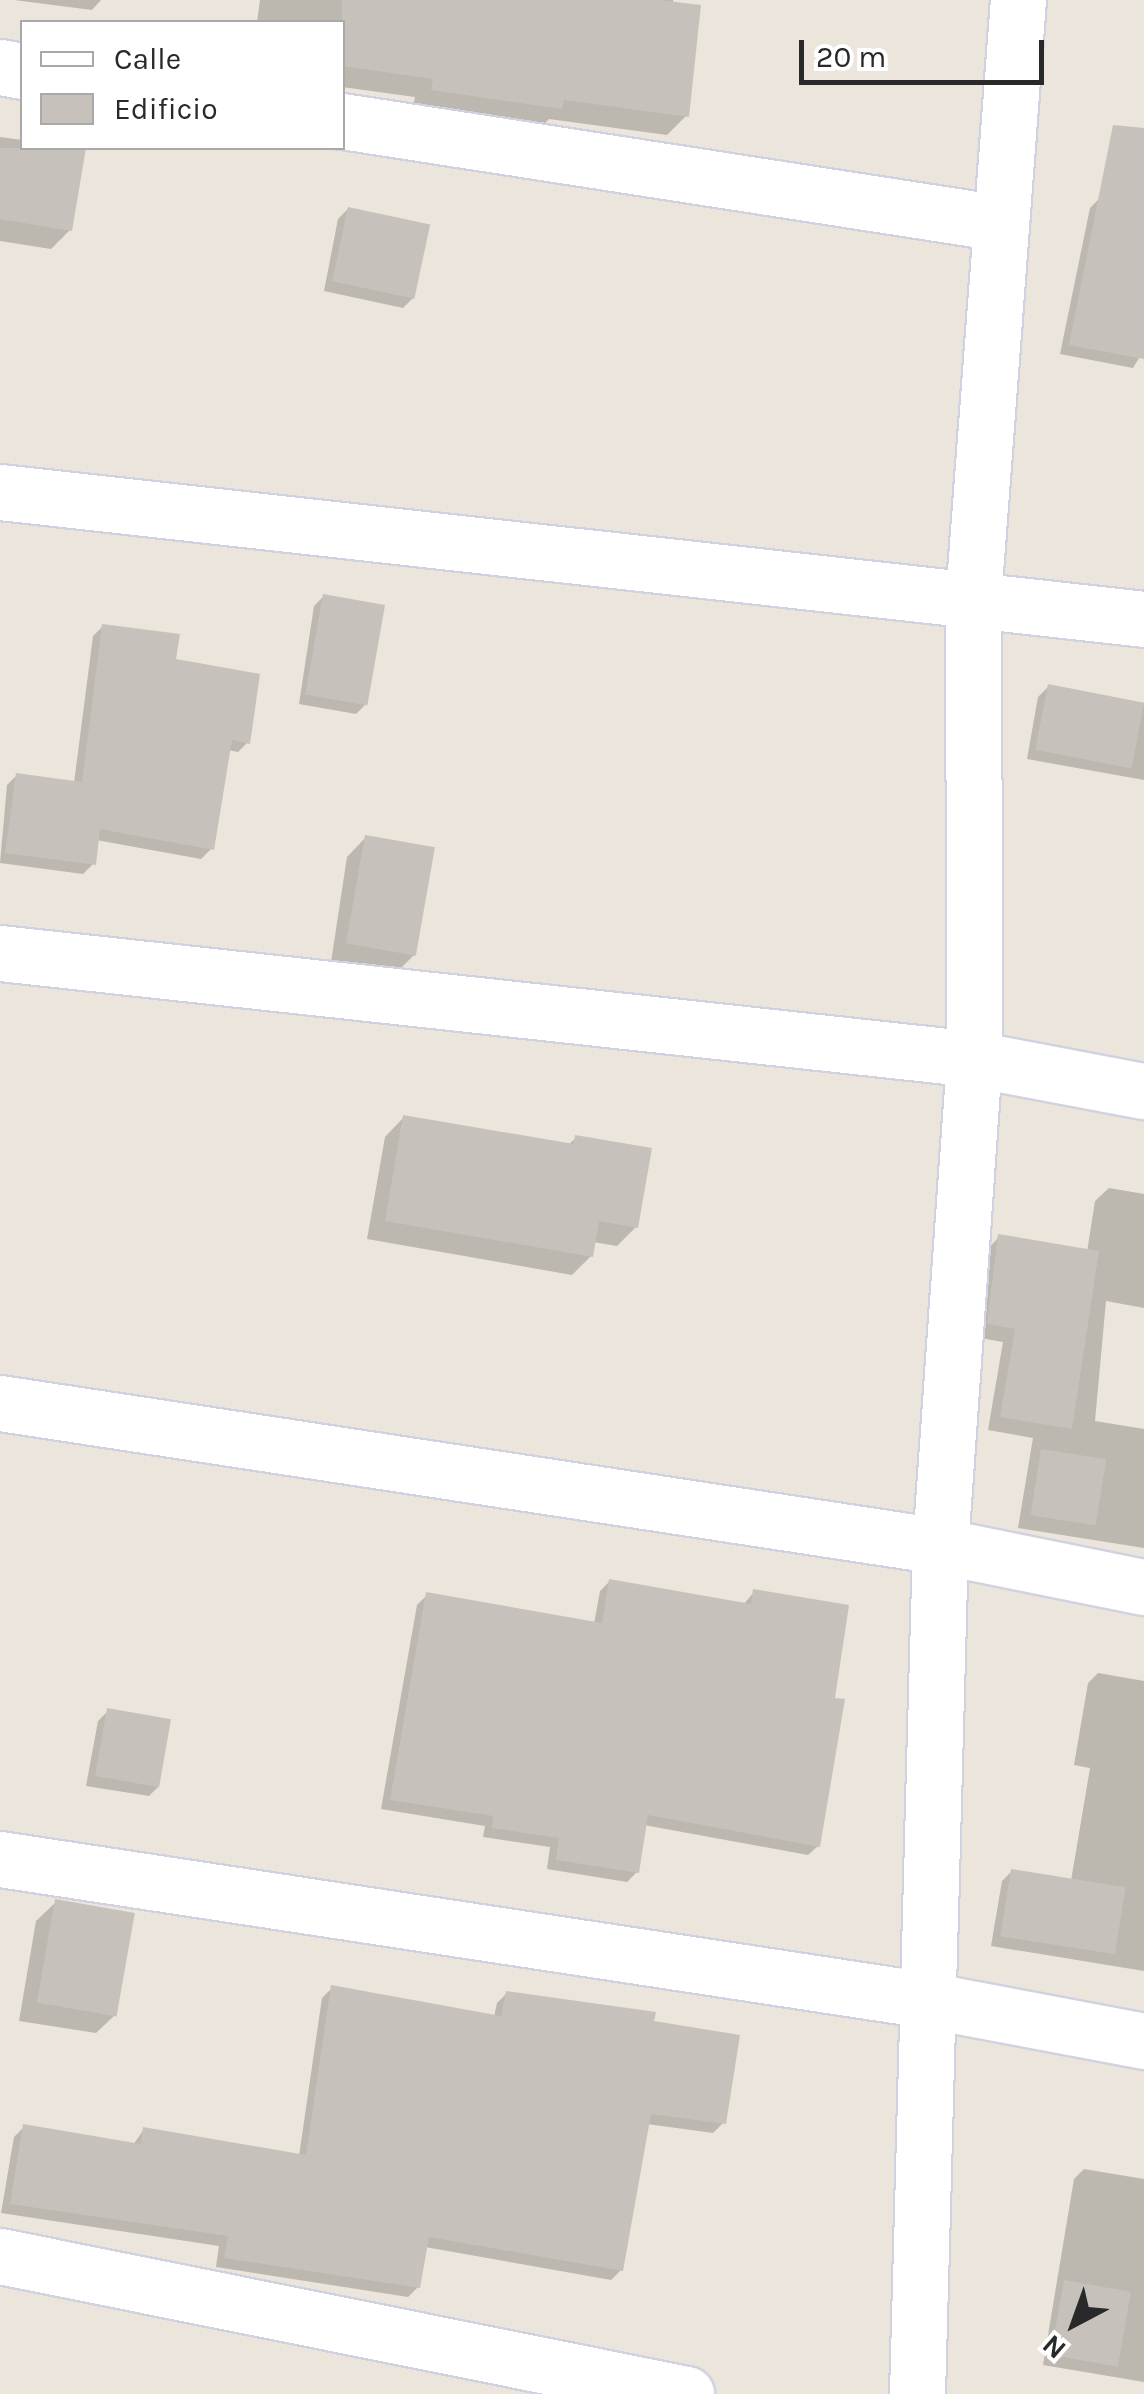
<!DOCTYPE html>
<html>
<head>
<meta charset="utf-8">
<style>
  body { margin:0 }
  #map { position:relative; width:1144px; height:2394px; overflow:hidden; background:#ebe5db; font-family:Karla,sans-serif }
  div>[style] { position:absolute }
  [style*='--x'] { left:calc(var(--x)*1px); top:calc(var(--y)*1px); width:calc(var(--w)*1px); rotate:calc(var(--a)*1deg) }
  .shadow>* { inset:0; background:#0003 }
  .building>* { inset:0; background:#c6c2bb; transform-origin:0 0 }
  .roads { filter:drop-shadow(2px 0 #d0d2e1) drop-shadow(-2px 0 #d0d2e1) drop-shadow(0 2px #d0d2e1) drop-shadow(0 -2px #d0d2e1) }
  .minor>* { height:55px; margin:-27.5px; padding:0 27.5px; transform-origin:27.5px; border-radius:27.5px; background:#fff }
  span { translate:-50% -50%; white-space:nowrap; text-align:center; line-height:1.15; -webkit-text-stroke:8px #fff; paint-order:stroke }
  .legend { position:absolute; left:20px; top:20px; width:325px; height:130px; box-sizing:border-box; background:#fff; border:2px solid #a9a9a9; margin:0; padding:12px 18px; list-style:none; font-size:30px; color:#292929 }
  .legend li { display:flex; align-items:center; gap:20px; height:50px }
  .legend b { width:50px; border:2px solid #a9a9a9 }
  .north { position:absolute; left:1024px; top:2274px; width:100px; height:100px; -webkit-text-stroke:8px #fff; paint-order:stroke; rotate:221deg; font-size:28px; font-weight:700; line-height:40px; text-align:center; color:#292929 }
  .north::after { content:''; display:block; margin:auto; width:35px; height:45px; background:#292929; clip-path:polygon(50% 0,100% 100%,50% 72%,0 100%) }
  .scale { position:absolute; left:799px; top:40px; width:245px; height:45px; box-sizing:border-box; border:5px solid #292929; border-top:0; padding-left:12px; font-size:30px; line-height:35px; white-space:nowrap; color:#292929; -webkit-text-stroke:8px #fff; paint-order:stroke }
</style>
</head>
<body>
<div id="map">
  <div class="shadow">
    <i style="clip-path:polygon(14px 0,101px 0,92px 10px)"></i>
    <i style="clip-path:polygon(260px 0,673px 0,687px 115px,667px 135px,549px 119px,541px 127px,413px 108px,415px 97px,342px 87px,342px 22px,257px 22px)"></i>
    <i style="clip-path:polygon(0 137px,22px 140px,22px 148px,83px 149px,70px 230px,51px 249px,0 241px)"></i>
    <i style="clip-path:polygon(1100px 198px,1144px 206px,1144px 350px,1133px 368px,1060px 354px,1090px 208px)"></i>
    <i style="clip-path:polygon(348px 209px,413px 298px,403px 308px,324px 291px,338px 219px)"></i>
    <i style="clip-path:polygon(324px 596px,366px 704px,356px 714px,299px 704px,314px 606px)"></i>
    <i style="clip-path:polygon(103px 626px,173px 661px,248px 742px,238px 752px,228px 750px,211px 849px,201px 859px,96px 840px,93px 864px,83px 874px,0 863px,7px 785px,17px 775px,74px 783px,93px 636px)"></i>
    <i style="clip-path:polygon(1048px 687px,1144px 705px,1144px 780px,1027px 759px,1038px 697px)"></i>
    <i style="clip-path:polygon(366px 837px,414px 955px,395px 974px,331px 962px,347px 857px)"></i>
    <i style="clip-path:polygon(404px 1117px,568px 1145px,576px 1138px,636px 1227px,617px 1246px,593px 1242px,591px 1256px,572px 1275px,367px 1239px,385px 1137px)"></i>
    <i style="clip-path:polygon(1109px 1188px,1144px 1194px,1144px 1308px,1106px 1301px,1095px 1421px,1144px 1429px,1144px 1548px,1018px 1528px,1033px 1438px,988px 1430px,1003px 1342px,975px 1337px,986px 1251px,999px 1237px,1087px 1252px,1095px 1201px)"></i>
    <i style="clip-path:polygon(610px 1581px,743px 1605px,754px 1592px,818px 1846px,808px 1855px,644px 1825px,637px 1872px,627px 1882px,547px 1869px,550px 1847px,483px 1837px,485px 1826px,381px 1809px,417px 1605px,427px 1595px,594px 1624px,600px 1591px)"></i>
    <i style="clip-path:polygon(1098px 1673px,1144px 1681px,1144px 1971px,991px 1946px,1002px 1881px,1012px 1871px,1071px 1881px,1090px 1768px,1074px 1765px,1088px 1683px)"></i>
    <i style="clip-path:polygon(108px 1711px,159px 1786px,149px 1796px,86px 1786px,98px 1721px)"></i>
    <i style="clip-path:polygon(56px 1902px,116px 2014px,96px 2033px,19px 2021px,36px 1921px)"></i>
    <i style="clip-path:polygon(332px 1988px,494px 2017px,497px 2003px,507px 1993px,652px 2024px,723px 2123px,713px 2133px,647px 2124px,621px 2270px,611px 2280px,425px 2247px,418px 2287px,408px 2297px,216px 2267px,219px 2246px,1px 2213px,14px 2137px,24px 2127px,133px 2145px,144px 2129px,299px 2156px,322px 1998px)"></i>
    <i style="clip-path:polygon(1084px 2169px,1144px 2179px,1144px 2382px,1043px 2365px,1074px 2179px)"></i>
  </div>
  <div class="building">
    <i style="clip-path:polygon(342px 0,659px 0,701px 5px,689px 117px,564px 100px,562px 109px,431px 90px,433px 79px,342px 66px)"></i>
    <i style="clip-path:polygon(1113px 125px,1144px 128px,1144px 359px,1069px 345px)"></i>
    <i style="clip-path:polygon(0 148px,86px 148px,72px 231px,0 219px)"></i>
    <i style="left:348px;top:207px;width:84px;height:76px;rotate:12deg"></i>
    <i style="left:323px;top:594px;width:63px;height:102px;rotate:10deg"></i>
    <i style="clip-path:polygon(102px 624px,180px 634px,176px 659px,260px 674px,250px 744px,232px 740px,214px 850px,100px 829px,96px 865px,5px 853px,16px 773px,82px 782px)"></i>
    <i style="left:1048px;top:684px;width:98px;height:67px;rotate:11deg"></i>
    <i style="left:365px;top:835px;width:71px;height:110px;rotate:10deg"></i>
    <i style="clip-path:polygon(403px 1115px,574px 1144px,575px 1135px,652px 1148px,638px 1228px,599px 1221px,593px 1257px,385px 1221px)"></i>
    <i style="clip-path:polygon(998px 1234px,1099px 1251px,1072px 1429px,1000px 1417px,1015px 1329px,987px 1324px)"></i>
    <i style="left:1041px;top:1449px;width:66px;height:67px;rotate:9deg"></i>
    <i style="clip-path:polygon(609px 1579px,751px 1604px,753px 1589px,849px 1605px,835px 1698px,845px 1699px,820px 1847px,648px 1815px,639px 1873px,556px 1860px,559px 1838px,492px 1828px,493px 1816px,390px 1800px,426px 1592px,602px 1623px)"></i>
    <i style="left:107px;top:1708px;width:65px;height:69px;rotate:10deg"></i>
    <i style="left:1011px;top:1869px;width:116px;height:68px;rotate:9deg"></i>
    <i style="left:55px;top:1899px;width:81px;height:105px;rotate:10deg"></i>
    <i style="clip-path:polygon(331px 1985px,501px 2016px,506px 1991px,656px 2012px,654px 2021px,740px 2035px,726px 2124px,651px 2114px,623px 2271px,429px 2237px,420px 2288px,224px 2258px,228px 2236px,10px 2204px,23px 2124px,141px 2144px,143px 2127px,306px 2155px)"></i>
    <i style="left:1064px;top:2280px;width:68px;height:76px;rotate:10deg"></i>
  </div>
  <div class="roads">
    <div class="minor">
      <i style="--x:0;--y:67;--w:22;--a:10"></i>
      <i style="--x:342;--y:121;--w:667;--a:8.8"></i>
      <i style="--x:0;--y:492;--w:1151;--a:6.33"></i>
      <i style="--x:0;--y:953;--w:980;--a:6.21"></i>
      <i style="--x:974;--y:1059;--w:173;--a:10.7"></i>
      <i style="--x:0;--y:1403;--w:951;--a:8.65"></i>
      <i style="--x:940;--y:1546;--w:208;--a:11.4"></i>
      <i style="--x:0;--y:1859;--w:938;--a:8.65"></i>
      <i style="--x:927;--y:2000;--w:221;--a:10.7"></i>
      <i style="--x:0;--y:2256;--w:700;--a:11.37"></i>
      <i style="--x:917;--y:2394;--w:848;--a:-88.45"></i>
      <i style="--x:940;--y:1546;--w:488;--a:-86"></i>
      <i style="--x:974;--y:1059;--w:461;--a:-90.1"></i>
      <i style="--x:973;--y:598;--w:600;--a:-85.7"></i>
    </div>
  </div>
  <ul class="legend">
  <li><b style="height:12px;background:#fff"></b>Calle</li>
  <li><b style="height:28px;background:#c6c2bb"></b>Edificio</li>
  </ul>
  <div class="north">N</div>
  <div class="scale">20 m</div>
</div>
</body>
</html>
